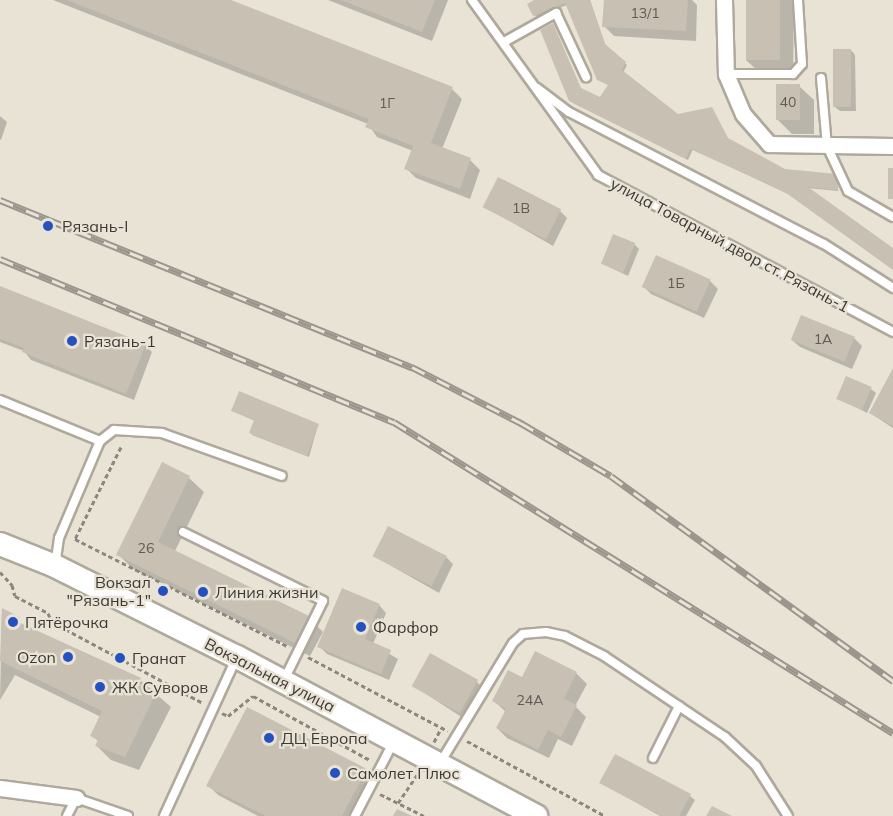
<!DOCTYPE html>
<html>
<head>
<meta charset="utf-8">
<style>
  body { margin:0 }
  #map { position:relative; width:893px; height:816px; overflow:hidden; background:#e9e3d6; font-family:Mulish,sans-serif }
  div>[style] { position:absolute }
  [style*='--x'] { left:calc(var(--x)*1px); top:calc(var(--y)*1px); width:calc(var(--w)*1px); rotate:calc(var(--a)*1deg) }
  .shadow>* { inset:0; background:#0003 }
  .building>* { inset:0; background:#c7c0b3; transform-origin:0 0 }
  .path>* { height:3px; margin-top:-1.5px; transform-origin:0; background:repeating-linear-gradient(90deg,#8b867e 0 4.5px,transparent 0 7.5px) }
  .roads { filter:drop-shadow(2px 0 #afa99c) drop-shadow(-2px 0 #afa99c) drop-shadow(0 2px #afa99c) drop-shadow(0 -2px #afa99c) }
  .lane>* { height:8px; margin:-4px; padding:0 4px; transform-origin:4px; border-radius:4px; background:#fff }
  .street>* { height:15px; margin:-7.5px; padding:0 7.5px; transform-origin:7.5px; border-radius:7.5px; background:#fff }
  .secondary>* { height:22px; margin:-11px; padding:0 11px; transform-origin:11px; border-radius:11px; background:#fff }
  .rail>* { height:7px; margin-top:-3.5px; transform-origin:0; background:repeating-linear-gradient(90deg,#e9e3d6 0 14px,#9b968d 0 28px); box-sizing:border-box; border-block:2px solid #9b968d }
  .dots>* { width:16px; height:16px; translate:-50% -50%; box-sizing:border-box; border:3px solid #e9e3d6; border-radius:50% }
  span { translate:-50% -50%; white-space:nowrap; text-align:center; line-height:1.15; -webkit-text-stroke:4.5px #e9e3d6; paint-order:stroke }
  .number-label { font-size:14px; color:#605c54 }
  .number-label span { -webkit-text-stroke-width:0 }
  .poi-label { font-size:16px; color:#3d3a35 }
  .left { translate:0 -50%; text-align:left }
  .right { translate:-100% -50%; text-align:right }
  .street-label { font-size:16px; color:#3d3a35 }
</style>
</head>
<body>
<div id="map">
  <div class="shadow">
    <i style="clip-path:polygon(53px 0,227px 0,452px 89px,462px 99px,442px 149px,470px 160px,480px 170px,470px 199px,416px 178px,406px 168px,413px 151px,377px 137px,368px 124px)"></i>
    <i style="clip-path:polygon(328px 0,448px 0,432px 41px)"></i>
    <i style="clip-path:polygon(538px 0,590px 0,606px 47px,627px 65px,623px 73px,677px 115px,784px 171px,837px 176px,838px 191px,807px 188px,893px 250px,893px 269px,788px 194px,693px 149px,688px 160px,573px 103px,570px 100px,582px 90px,600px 99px,610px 86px,567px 5px,536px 17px,529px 4px)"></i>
    <i style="clip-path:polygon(605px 0,692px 0,697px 5px,696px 41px,614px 36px,604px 26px)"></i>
    <i style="clip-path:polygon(747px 0,794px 0,793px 75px,761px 74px,746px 60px)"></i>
    <i style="clip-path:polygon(851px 50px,855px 55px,856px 111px,840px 111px,835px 107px)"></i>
    <i style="clip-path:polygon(799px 86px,814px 100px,814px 134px,792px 134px,777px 119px)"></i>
    <i style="clip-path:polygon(0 116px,7px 122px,1px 140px,0 139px)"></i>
    <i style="clip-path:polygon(484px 206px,560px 211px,567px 218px,553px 246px)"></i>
    <i style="clip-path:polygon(634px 244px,639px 249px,628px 276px,603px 264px)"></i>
    <i style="clip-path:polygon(710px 281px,718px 289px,704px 318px,651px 294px,643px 286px)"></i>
    <i style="clip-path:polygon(0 287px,145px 345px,152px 352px,134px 400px,31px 360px,24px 351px,0 342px)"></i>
    <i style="clip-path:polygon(854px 338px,862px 346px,852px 369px,800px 347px,792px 340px)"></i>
    <i style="clip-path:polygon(893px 371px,893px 428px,870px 413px)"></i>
    <i style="clip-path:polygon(871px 389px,876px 393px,867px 413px,838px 398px)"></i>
    <i style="clip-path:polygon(235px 412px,318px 425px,309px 457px,252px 435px,255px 421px)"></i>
    <i style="clip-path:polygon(163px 464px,189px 478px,204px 492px,175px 551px,308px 617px,323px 632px,310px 656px,133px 569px,118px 554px)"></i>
    <i style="clip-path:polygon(374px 556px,446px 557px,453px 564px,439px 593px)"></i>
    <i style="clip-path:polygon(379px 605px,386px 613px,373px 644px,398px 659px,389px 680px,327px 654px,319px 646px)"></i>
    <i style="clip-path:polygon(2px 610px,29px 629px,140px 680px,171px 707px,139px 770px,111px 760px,97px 746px,99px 742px,92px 735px,101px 717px,15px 675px,0 700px)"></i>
    <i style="clip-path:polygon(536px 653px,577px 674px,587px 684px,575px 706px,586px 717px,572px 746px,558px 739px,549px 758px,507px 738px,497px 728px,506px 712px,494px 701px,522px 679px)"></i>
    <i style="clip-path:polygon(477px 682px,484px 689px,466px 720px,414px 686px)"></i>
    <i style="clip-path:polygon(366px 770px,376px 780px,357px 816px,258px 816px,218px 795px,208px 785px)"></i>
    <i style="clip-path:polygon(601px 783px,690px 796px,695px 800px,686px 816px,660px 816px)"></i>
  </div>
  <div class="building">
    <i style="clip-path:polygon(67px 0,231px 0,453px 87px,431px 143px,471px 158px,460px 189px,404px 169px,413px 146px,365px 127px,369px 119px)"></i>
    <i style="clip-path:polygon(341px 0,435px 0,422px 32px)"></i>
    <i style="clip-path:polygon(534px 0,590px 0,605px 44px,626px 62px,622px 70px,678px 114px,712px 107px,728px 138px,785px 169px,837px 174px,837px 190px,808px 187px,893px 248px,893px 270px,785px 192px,690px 149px,686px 159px,569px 101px,540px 30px,553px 23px,581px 88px,600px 97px,608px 85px,597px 80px,565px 3px,533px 16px,527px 4px)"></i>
    <i style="clip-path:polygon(604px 0,688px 0,686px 31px,602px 27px)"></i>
    <i style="left:746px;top:0;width:34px;height:60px"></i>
    <i style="left:833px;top:49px;width:18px;height:58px"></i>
    <i style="left:776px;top:84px;width:24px;height:36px"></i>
    <i style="left:888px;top:168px;width:5px;height:31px"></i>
    <i style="left:498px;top:177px;width:71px;height:34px;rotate:27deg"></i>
    <i style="left:613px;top:234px;width:24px;height:32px;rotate:22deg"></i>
    <i style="left:656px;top:255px;width:60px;height:35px;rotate:24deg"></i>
    <i style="clip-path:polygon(0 286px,146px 344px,126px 394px,22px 352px,24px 348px,0 339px)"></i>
    <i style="left:801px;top:315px;width:58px;height:27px;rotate:22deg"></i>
    <i style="clip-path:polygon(893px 368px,893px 426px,869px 413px)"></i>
    <i style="left:846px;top:376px;width:28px;height:25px;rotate:23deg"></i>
    <i style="clip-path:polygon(239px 391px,319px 424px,307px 456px,249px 433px,254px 420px,231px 411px)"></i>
    <i style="clip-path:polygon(162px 462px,190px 476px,158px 542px,309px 616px,295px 643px,116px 555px)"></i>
    <i style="left:388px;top:526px;width:66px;height:34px;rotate:27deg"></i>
    <i style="clip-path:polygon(342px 588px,380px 604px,365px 639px,391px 650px,381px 674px,317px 647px)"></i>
    <i style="clip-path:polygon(2px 608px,20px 617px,18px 622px,141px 678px,139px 683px,157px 691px,125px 757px,95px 746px,98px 740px,90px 736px,102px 711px,0 661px)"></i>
    <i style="clip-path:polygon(535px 651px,577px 672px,564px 699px,577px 705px,561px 737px,548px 730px,538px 750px,496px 728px,506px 709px,492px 701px,508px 670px,522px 677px)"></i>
    <i style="left:430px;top:653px;width:55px;height:38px;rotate:29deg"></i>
    <i style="clip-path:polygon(247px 707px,367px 769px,342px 816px,266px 816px,206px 786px)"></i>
    <i style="clip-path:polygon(615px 754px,691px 794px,679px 816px,662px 816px,599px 783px)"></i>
    <i style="clip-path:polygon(712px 806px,732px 816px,706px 816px)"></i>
    <i style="clip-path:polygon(397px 809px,412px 816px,393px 816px)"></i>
  </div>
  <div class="path">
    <i style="--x:121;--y:447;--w:103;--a:116.6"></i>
    <i style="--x:75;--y:539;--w:240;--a:26.8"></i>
    <i style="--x:0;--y:572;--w:18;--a:47"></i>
    <i style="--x:12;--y:585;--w:11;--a:75"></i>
    <i style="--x:15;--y:596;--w:37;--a:27"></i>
    <i style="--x:48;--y:613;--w:10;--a:66"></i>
    <i style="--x:52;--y:622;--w:171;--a:28.2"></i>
    <i style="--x:308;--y:657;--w:158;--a:27.9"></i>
    <i style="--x:222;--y:713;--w:7;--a:27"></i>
    <i style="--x:228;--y:716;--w:32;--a:-39"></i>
    <i style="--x:253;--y:696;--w:133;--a:28.7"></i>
    <i style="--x:467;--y:741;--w:157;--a:28.5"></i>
    <i style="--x:434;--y:742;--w:16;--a:-63"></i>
    <i style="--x:380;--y:794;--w:49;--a:26.6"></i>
    <i style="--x:398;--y:803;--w:34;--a:-56"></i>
  </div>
  <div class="roads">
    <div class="lane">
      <i style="--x:472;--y:0;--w:216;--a:54.2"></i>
      <i style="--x:598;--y:175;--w:334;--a:28"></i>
      <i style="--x:504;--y:42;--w:60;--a:-29.1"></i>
      <i style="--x:556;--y:13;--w:71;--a:64.9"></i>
      <i style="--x:726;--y:74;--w:67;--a:0"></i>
      <i style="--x:793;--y:74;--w:13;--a:-48"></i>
      <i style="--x:802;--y:64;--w:64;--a:-93.6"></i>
      <i style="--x:821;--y:78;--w:68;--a:85"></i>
      <i style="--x:827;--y:146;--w:50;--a:65"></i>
      <i style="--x:848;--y:191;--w:52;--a:30"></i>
      <i style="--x:537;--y:88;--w:40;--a:37"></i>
      <i style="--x:569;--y:112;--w:287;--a:27.4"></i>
      <i style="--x:824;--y:244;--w:82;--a:32.5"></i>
      <i style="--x:0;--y:400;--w:108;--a:22.3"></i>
      <i style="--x:100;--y:441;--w:105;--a:112.9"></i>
      <i style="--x:59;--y:538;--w:27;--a:98"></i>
      <i style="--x:100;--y:441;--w:18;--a:-38"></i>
      <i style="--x:114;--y:430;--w:48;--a:3.6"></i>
      <i style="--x:162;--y:433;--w:127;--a:19.7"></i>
      <i style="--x:183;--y:532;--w:156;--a:26.2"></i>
      <i style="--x:323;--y:601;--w:88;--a:116.3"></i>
      <i style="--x:653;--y:758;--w:58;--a:-63.4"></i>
      <i style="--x:440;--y:763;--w:140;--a:-58.7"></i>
      <i style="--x:513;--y:643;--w:13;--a:-42"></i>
      <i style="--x:523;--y:634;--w:23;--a:-5"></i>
      <i style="--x:546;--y:632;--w:19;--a:12"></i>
      <i style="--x:565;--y:636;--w:44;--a:27.1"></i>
      <i style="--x:604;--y:656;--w:146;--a:33.8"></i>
      <i style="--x:725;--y:737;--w:42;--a:43.1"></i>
      <i style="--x:756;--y:766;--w:59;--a:57.4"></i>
      <i style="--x:67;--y:816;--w:20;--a:-63"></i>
      <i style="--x:76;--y:798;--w:55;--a:19.1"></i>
      <i style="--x:164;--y:816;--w:173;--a:-65.4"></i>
      <i style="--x:355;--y:816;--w:82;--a:-62.5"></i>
    </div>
    <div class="street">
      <i style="--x:724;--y:0;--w:74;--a:88.5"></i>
      <i style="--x:726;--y:74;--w:43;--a:67"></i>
      <i style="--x:743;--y:114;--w:40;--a:49"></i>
      <i style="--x:769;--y:144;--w:124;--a:0.9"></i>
      <i style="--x:0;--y:788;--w:77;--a:7.5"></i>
    </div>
    <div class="secondary">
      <i style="--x:0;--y:544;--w:59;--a:21.8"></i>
      <i style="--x:55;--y:566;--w:203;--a:26.6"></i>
      <i style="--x:237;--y:657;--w:339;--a:28"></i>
    </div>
  </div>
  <div class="rail">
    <i style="--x:0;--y:200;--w:445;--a:22.1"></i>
    <i style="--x:412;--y:367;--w:123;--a:27.2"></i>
    <i style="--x:521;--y:423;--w:104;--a:30.5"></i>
    <i style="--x:611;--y:476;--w:349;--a:36"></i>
    <i style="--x:0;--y:259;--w:426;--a:22.5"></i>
    <i style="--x:394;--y:422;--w:588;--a:31.93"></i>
  </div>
  <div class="dots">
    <i style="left:48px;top:226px;background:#2551c0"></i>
    <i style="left:72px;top:341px;background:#2551c0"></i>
    <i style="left:163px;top:591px;background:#2551c0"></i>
    <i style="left:203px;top:592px;background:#2551c0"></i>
    <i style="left:13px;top:622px;background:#2551c0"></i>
    <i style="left:361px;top:627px;background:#2551c0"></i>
    <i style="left:68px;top:657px;background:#2551c0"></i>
    <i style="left:120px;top:658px;background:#2551c0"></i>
    <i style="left:100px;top:687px;background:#2551c0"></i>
    <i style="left:269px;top:738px;background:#2551c0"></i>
    <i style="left:335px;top:773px;background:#2551c0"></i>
  </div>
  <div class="number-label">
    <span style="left:645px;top:13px">13/1</span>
    <span style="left:788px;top:102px">40</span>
    <span style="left:387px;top:103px">1Г</span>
    <span style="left:521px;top:208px">1В</span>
    <span style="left:676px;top:283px">1Б</span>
    <span style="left:823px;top:339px">1А</span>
    <span style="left:146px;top:548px">26</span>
    <span style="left:530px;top:700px">24А</span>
  </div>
  <div class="poi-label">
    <span class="left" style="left:62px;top:226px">Рязань-I</span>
    <span class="left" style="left:84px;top:341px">Рязань-1</span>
    <span class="right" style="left:151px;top:591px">Вокзал<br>"Рязань-1"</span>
    <span class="left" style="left:215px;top:592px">Линия жизни</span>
    <span class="left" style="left:25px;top:622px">Пятёрочка</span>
    <span class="left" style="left:373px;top:627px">Фарфор</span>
    <span class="right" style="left:56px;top:657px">Ozon</span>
    <span class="left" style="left:132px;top:658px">Гранат</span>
    <span class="left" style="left:112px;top:687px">ЖК Суворов</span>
    <span class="left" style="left:281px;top:738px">ДЦ Европа</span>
    <span class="left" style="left:347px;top:773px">Самолет Плюс</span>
  </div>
  <div class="street-label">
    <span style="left:730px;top:245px;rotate:28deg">улица Товарный двор ст. Рязань-1</span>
    <span style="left:270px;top:675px;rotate:27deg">Вокзальная улица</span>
  </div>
</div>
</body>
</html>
